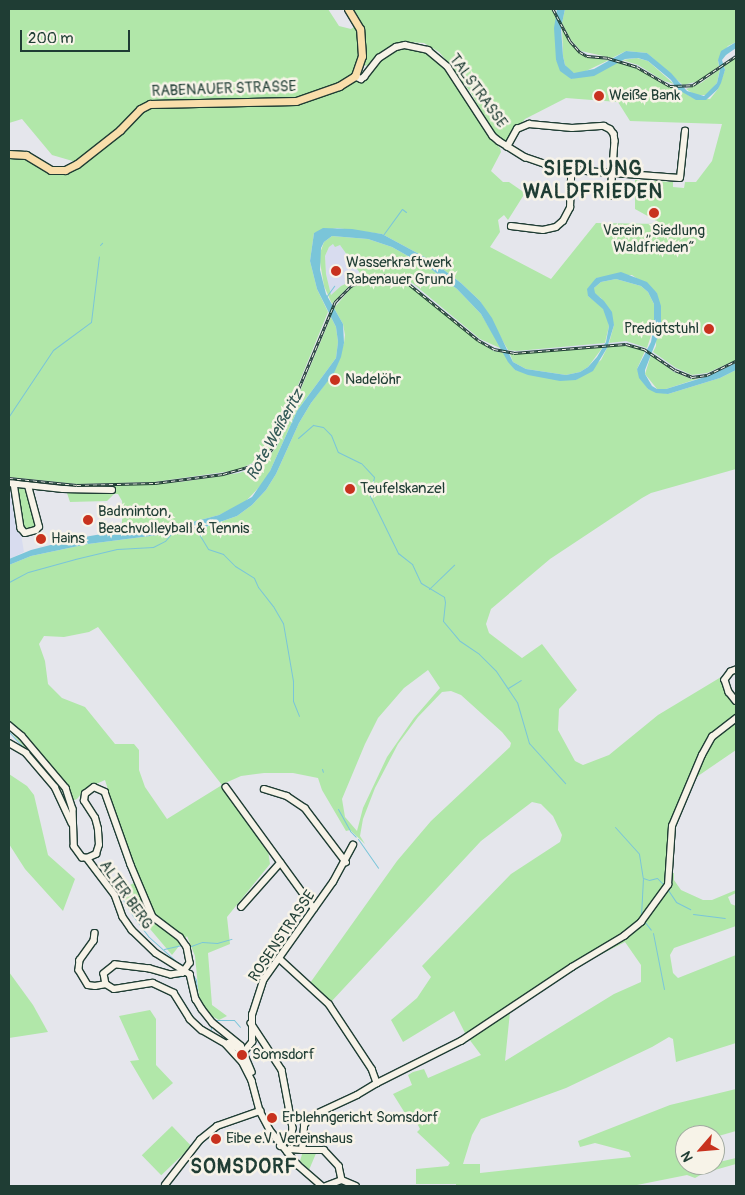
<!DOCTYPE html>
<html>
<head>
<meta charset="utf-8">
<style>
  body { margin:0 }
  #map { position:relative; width:745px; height:1195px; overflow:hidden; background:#e5e6ec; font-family:Pangolin,sans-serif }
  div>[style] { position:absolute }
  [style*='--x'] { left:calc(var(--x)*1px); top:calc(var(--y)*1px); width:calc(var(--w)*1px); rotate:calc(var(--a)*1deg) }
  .built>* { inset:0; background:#d8dcef }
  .green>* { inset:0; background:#b1e7a9; transform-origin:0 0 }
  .water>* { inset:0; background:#7ac5d9 }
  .stream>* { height:1px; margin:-0.5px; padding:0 0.5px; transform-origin:0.5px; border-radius:0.5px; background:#7ac5d9 }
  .roads { filter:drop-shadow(1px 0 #1f3d34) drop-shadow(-1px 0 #1f3d34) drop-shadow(0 1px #1f3d34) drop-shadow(0 -1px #1f3d34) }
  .minor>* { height:5.5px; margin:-2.75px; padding:0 2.75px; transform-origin:2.75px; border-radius:2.75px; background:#f7f3e8 }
  .major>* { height:7px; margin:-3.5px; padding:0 3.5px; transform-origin:3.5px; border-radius:3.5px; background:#f9deab }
  .rail>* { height:3px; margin-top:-1.5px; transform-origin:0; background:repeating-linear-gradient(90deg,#f7f3e8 0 4px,#1f3d34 0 8px); box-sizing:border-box; border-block:1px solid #1f3d34 }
  .dots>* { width:14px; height:14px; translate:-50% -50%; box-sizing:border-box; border:2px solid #f7f3e8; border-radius:50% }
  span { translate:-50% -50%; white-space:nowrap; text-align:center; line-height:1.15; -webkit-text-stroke:5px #f7f3e8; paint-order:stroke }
  .street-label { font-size:15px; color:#1f3d34 }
  .poi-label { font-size:15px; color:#1f3d34 }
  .left { translate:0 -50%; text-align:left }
  .right { translate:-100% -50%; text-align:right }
  .water-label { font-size:16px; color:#315855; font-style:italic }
  .district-label { font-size:20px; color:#1f3d34; font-weight:700; letter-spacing:1px }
  .frame { position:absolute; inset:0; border:10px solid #1f3d34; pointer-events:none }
  .north { position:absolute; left:675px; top:1125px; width:50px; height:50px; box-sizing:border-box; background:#f7f3e8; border:1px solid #a1aaa0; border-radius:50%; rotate:243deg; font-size:14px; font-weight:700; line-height:20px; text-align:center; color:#1f3d34 }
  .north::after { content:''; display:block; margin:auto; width:18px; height:22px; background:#c8321e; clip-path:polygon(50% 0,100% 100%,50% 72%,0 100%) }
  .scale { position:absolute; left:20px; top:30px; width:110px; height:22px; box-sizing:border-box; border:2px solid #1f3d34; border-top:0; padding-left:6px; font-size:15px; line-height:18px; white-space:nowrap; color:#1f3d34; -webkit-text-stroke:4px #f7f3e8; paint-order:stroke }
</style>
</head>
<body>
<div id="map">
  <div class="built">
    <i style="clip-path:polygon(551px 9px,554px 9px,571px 40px,588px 54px,638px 65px,670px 84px,710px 74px,736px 54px,736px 57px,694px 87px,687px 89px,670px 87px,636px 68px,609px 60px,587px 57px,579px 53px,569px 42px)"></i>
    <i style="clip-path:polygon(333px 244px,340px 245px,362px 276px,341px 286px,331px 296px,326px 274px,325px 256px,329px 247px)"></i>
    <i style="clip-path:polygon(372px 274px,387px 274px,405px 278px,480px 339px,494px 347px,517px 351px,626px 341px,645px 347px,676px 368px,692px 375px,707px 373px,736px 360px,736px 363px,708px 376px,691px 379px,674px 372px,637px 347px,614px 345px,517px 355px,494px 351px,478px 341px,415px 289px,380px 277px,373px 278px,352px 287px,336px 304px,277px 446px,266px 460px,258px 466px,239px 473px,155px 484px,77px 486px,12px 480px,24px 552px,9px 559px,9px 477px,77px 484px,154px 482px,238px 470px,263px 458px,274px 444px,334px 301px,350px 285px)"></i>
  </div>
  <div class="green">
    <i style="clip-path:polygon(9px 9px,328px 9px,339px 26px,351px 29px,357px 25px,359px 61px,350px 78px,305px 98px,154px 101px,76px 162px,52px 155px,22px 119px,9px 123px)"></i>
    <i style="clip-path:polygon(353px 9px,551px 9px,556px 17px,556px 60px,571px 79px,618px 62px,637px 68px,663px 84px,682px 91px,691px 97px,710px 99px,718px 89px,725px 70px,724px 66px,736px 57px,736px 360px,707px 373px,692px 375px,676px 368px,653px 352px,656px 346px,657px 293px,632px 275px,596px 278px,588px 296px,603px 308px,608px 319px,609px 326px,605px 343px,517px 351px,508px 350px,480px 301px,461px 283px,432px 261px,382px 234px,337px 228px,314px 233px,310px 261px,317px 289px,328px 312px,274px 444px,263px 458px,238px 470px,154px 482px,77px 484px,9px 477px,9px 157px,24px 157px,50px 174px,69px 171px,148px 106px,285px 104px,351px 81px,367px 80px,381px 59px,397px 49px,408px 48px,430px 53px,441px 64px,486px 132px,500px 148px,501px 152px,491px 171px,503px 182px,509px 182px,525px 193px,508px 220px,504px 215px,498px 220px,500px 232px,490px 247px,551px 279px,596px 223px,662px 224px,635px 209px,635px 180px,673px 182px,673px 187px,684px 188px,685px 182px,696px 182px,712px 161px,722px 124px,630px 121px,618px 102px,566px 98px,525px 119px,505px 143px,493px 132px,471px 93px,447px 61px,439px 52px,424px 43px,409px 42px,392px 45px,371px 65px,361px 66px,360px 19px)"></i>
    <i style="clip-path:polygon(565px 9px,736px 9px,736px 42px,728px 46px,718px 60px,719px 66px,699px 81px,683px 85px,647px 53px,626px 51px,612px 58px,581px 51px,571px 40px,562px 23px)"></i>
    <i style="clip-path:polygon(562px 27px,569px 42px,579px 53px,587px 57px,609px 60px,582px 73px,574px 73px,569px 70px,565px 65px,563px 56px)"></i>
    <i style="clip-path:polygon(637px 58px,648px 61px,674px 84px,664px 81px,638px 65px,622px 60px)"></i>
    <i style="clip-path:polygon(720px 69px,717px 83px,707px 95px,695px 95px,686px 89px,701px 83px)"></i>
    <i style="clip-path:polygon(evenodd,332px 236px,368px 239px,392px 247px,431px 269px,457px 289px,481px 314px,502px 349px,480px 339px,416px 286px,405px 278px,395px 275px,379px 274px,363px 277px,350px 285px,332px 304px,324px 286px,319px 256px,324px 242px,332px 236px,333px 244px,335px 247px,340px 245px,362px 276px,341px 286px,331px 295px,326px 274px,325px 256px,329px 247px,333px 244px)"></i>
    <i style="clip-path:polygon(evenodd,380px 277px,404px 281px,415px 289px,478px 341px,494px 351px,504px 353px,515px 370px,576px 380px,601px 360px,608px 346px,615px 345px,637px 347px,645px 351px,637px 369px,648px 389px,668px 394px,720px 378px,736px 370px,736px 469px,651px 493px,642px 498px,550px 559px,491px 609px,486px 624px,489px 633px,522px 658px,542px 644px,577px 690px,559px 709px,558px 730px,575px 761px,583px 765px,609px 755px,658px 715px,736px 668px,736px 674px,730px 677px,728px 683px,736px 697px,736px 750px,698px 776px,694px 782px,675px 828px,672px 873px,674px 873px,674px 880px,681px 890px,703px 900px,712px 900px,736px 890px,736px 893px,728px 897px,731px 904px,736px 906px,736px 926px,674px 948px,670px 955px,673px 973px,678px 978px,736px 955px,736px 1043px,676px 1062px,673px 1039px,669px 1037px,652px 1047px,566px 1088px,481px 1119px,472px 1135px,463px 1164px,480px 1164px,480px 1173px,631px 1157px,629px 1152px,595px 1143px,580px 1147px,578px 1141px,670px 1105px,736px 1089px,736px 1131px,715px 1137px,685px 1135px,685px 1165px,715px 1165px,715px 1163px,736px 1158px,736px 1164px,704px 1173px,695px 1178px,687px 1175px,632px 1186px,456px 1186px,456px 1184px,416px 1184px,416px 1169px,448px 1166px,450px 1163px,417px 1132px,420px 1129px,414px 1117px,408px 1118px,393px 1094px,412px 1085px,408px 1075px,413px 1072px,424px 1069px,428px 1078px,481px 1055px,466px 1035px,454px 1011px,403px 1042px,391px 1020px,417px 998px,431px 977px,422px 966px,511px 874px,560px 842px,562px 835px,553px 816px,541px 804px,532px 802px,481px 841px,330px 1003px,310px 983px,397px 861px,431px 821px,510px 747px,511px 743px,502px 732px,461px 695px,451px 691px,442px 692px,418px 717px,398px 744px,375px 788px,363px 819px,360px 836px,365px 844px,350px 830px,346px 831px,322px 790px,318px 778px,293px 773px,264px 773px,241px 776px,223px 784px,268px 850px,270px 864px,227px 917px,230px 944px,208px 953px,212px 1005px,227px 1016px,219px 1020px,210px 1015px,199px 997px,195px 956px,187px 936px,172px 955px,118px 891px,134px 883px,119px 842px,124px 841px,105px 780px,85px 789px,77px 799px,68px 803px,62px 791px,9px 730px,9px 565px,31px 556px,88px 544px,197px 530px,237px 516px,252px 505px,266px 490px,276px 474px,299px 423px,311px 403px,334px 372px,344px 343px,345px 335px,343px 324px,334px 308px,352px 287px,364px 280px,380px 277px,98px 627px,222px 785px,167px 819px,145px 787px,139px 770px,139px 750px,134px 744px,115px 744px,85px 707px,62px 698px,48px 684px,45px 661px,39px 644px,44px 636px,64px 637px,89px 632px,98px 627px,380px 277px,428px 670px,440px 688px,414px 718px,387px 757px,363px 808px,357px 831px,345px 817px,342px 799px,365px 744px,378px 718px,404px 688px,428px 670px,380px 277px,625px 942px,641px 965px,641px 982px,614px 994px,505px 1061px,510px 1012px,592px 959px,625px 942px)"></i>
    <i style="clip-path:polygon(616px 279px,641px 286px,648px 292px,654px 304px,654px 326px,647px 348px,626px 341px,609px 343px,614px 325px,601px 298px,594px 293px,594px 288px,601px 282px)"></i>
    <i style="clip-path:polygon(331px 317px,336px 327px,338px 342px,336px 358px,297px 411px,266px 480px,244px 503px,219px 515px,189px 523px,121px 531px,123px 510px,122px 501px,118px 494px,114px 494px,107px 501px,70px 502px,67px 493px,36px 490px,37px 483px,98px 486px,181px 482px,239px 473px,258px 466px,266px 460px,277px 446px)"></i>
    <i style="clip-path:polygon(603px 347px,588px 367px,580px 372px,566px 375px,526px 369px,513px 362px,510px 354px)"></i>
    <i style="clip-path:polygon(651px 355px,674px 372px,691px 379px,700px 378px,666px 389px,657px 389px,645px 374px)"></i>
    <i style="clip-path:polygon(18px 487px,26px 490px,36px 527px,26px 530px,23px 529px)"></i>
    <i style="clip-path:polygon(9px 774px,27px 786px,34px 795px,48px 855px,75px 879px,63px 911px,25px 869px,9px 844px)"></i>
    <i style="clip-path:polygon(9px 972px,33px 1005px,48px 1032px,9px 1038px)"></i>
    <i style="clip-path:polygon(150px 1010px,156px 1019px,156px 1065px,173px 1083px,153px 1100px,130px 1061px,139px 1060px,119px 1016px)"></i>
    <i style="left:172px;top:1126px;width:28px;height:42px;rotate:46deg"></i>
    <i style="clip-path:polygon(303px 1151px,317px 1151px,309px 1170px,300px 1161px)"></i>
  </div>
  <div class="water">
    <i style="clip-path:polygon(557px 9px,565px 9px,561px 28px,563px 56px,565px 65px,574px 73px,594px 69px,626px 51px,647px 53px,671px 73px,687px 91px,704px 96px,717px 83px,720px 70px,718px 60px,721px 51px,736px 42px,736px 48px,726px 55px,722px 60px,725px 70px,721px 83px,718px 89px,706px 100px,696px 100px,677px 89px,671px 80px,648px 61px,638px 58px,625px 59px,594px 76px,571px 79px,560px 71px,556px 60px,554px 28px)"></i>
    <i style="clip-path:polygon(323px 228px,352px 229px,382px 234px,432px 261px,461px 283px,480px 301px,492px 318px,513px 362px,526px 369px,566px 375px,580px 372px,588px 367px,597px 357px,606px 342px,609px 326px,603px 309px,588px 296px,587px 289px,596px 278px,621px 272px,647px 282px,657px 293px,661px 306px,661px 329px,645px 370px,645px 374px,652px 386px,657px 389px,666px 389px,708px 376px,736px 363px,736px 370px,720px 378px,668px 394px,656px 393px,648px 389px,639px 378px,637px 369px,651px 342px,654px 326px,654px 304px,648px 292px,641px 286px,616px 279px,601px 282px,594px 288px,595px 293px,604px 301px,612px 312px,614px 325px,607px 348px,593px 371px,576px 380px,560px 381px,528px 375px,515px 370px,508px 362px,481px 314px,457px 289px,431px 269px,392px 247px,368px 239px,332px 236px,324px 242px,321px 248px,320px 270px,326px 294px,343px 324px,344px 343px,341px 357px,334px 373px,311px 403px,299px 423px,276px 474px,266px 490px,252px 505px,237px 516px,197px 530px,88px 544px,31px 556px,9px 565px,9px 559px,31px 550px,78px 538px,120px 531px,189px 523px,219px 515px,252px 497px,270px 471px,297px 411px,336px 358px,338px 342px,336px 327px,317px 289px,310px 261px,314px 233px)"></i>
  </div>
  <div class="stream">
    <i style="--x:383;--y:235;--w:32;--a:-54"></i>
    <i style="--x:402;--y:209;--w:5;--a:37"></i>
    <i style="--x:100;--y:245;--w:3;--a:-45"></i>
    <i style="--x:326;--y:297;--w:14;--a:-54"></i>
    <i style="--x:9;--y:416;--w:79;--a:-56.3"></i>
    <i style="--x:53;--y:350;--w:47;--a:-36.4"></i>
    <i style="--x:91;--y:322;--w:66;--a:-83.1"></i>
    <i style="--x:298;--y:438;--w:20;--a:-41"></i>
    <i style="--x:313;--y:425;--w:10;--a:11"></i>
    <i style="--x:323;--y:427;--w:11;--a:45"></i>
    <i style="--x:331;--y:435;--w:18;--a:68"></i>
    <i style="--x:338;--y:452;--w:25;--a:26"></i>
    <i style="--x:361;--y:463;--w:19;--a:47"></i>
    <i style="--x:374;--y:477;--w:19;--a:102"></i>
    <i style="--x:370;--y:496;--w:64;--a:63.8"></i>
    <i style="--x:398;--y:553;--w:18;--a:38"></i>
    <i style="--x:412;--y:564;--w:21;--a:65"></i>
    <i style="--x:421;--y:583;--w:27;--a:31"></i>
    <i style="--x:444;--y:597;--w:5;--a:79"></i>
    <i style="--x:445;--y:602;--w:19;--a:96"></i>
    <i style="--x:443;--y:621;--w:26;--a:50"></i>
    <i style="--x:460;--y:641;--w:23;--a:34"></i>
    <i style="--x:479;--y:654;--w:24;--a:45"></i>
    <i style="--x:496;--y:671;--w:37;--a:56"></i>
    <i style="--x:517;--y:702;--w:43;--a:73.7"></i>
    <i style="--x:529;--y:743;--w:54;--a:48"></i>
    <i style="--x:199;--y:534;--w:17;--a:59"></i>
    <i style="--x:208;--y:549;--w:16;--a:18"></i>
    <i style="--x:223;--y:554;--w:17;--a:45"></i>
    <i style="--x:235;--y:566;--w:22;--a:32"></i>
    <i style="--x:254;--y:578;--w:10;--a:66"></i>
    <i style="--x:258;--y:587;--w:24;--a:52"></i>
    <i style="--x:273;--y:606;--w:20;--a:60"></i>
    <i style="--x:283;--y:623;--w:59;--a:80.2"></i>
    <i style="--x:293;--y:681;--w:20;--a:90"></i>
    <i style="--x:293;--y:701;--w:16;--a:68"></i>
    <i style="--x:9;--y:582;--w:21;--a:-28"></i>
    <i style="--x:28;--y:572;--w:49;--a:-15.5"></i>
    <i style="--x:75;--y:559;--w:43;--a:-13.4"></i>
    <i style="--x:117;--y:549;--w:36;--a:-3"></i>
    <i style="--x:153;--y:547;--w:13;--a:-27"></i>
    <i style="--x:165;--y:541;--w:8;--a:-50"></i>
    <i style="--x:429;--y:589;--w:35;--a:-44"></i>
    <i style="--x:508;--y:688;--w:15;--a:-32"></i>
    <i style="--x:9;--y:732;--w:25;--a:47"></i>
    <i style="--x:322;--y:769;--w:3;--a:72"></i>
    <i style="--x:59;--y:789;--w:17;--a:62"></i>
    <i style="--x:338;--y:809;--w:25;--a:61"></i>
    <i style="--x:350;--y:831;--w:8;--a:45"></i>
    <i style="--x:615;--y:827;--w:36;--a:48"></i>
    <i style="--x:639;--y:854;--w:24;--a:81"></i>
    <i style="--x:643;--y:878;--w:6;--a:18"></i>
    <i style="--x:649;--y:880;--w:8;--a:-14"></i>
    <i style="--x:657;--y:878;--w:10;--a:45"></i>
    <i style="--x:358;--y:839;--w:35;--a:55"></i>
    <i style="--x:111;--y:880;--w:42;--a:58.6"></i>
    <i style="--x:133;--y:916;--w:26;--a:53"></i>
    <i style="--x:149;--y:937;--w:38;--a:42"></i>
    <i style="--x:177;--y:962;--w:9;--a:27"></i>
    <i style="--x:668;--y:890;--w:14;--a:56"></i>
    <i style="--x:676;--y:902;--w:16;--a:27"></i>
    <i style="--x:693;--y:914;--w:32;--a:7"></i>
    <i style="--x:641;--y:916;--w:37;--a:-87"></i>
    <i style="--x:644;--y:921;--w:11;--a:52"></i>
    <i style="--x:653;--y:933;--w:57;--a:78.9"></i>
    <i style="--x:191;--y:946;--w:12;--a:-20"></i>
    <i style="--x:202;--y:942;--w:15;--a:4"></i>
    <i style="--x:217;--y:943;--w:15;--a:-16"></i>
    <i style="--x:164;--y:949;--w:18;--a:-13"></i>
    <i style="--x:188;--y:968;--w:14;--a:56"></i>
    <i style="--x:196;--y:980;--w:12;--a:85"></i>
    <i style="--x:178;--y:977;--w:4;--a:-14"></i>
    <i style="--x:214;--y:1020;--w:20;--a:0"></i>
    <i style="--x:234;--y:1020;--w:9;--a:49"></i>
    <i style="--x:210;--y:1031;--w:6;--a:-72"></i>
  </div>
  <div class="roads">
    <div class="minor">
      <i style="--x:355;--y:76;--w:7;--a:27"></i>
      <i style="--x:361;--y:79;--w:4;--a:-34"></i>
      <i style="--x:364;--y:77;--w:24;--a:-52"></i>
      <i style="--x:379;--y:58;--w:20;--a:-33"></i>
      <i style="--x:396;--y:47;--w:9;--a:-13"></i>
      <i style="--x:405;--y:45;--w:24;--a:12"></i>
      <i style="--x:428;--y:50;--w:26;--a:40"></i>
      <i style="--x:448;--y:67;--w:82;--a:56.9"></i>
      <i style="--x:493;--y:136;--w:8;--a:40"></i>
      <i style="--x:499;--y:141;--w:31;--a:32"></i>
      <i style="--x:525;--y:157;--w:36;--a:19"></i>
      <i style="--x:559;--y:169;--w:121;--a:4.3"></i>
      <i style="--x:680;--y:178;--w:47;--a:-83.9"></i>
      <i style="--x:507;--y:147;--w:21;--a:-61"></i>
      <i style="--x:517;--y:129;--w:13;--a:-23"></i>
      <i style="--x:529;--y:124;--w:43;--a:5.3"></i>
      <i style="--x:572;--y:128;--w:32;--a:-4"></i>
      <i style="--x:604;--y:126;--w:7;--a:27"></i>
      <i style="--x:610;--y:129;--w:6;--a:51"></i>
      <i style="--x:614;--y:134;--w:7;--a:82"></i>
      <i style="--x:615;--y:141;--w:55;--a:94.2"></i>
      <i style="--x:511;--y:226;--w:32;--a:7"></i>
      <i style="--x:543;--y:230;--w:13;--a:-13"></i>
      <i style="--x:556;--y:227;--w:9;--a:-41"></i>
      <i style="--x:563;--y:221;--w:15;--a:-62"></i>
      <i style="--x:570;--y:208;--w:38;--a:-88"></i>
      <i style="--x:9;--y:483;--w:54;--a:6.3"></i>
      <i style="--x:63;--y:489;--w:49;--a:1.2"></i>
      <i style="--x:14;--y:483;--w:46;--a:81.2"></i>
      <i style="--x:21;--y:528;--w:6;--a:51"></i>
      <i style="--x:25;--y:533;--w:11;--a:-15"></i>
      <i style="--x:36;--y:530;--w:4;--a:-45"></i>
      <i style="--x:39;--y:527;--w:42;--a:-105"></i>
      <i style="--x:736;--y:670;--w:5;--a:158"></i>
      <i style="--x:731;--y:672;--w:10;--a:127"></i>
      <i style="--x:725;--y:680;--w:13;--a:72"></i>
      <i style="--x:729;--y:692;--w:11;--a:52"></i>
      <i style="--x:9;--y:725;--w:17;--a:40"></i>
      <i style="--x:22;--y:736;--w:68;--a:49.8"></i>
      <i style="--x:66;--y:788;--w:22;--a:72"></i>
      <i style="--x:73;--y:809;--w:37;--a:88"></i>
      <i style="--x:74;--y:846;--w:14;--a:54"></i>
      <i style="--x:82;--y:857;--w:5;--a:11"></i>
      <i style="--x:87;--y:858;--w:10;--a:-24"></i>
      <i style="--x:96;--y:854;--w:9;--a:-72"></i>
      <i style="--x:99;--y:845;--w:16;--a:-94"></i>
      <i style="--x:98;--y:829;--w:11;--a:-105"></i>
      <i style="--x:95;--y:818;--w:20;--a:-123"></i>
      <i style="--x:84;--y:801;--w:7;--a:-82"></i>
      <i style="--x:85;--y:794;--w:11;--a:-38"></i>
      <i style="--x:94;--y:787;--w:12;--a:24"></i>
      <i style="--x:105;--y:792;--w:77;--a:70.4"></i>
      <i style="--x:131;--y:865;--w:56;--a:67.1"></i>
      <i style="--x:153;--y:917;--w:34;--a:37"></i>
      <i style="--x:180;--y:937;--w:12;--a:55"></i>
      <i style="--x:187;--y:947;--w:16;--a:79"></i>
      <i style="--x:190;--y:963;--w:12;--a:125"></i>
      <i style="--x:183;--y:973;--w:12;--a:171"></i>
      <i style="--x:171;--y:975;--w:22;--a:-164"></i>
      <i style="--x:150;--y:969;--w:35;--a:-173"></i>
      <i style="--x:115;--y:965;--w:14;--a:141"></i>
      <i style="--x:104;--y:974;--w:10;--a:79"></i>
      <i style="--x:106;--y:984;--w:9;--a:32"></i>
      <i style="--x:114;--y:989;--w:39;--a:-9"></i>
      <i style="--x:153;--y:983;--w:23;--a:25"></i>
      <i style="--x:174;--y:993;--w:31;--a:58"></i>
      <i style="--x:190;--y:1019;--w:16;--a:43"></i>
      <i style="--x:202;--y:1030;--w:28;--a:30"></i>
      <i style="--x:226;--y:1044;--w:25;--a:48"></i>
      <i style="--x:243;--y:1063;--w:20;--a:63"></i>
      <i style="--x:252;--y:1081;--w:31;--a:75"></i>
      <i style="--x:260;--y:1111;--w:21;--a:62"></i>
      <i style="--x:270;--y:1130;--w:45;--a:51.3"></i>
      <i style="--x:298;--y:1165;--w:32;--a:41"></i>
      <i style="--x:9;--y:743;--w:20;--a:30"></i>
      <i style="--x:26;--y:753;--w:45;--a:49.5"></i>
      <i style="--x:55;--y:787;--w:40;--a:65"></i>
      <i style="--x:226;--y:787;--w:150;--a:54"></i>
      <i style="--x:264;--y:789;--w:24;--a:17"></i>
      <i style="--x:287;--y:796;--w:22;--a:34"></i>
      <i style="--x:305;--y:808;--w:68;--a:52.8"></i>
      <i style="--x:87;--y:858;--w:46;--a:52.9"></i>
      <i style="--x:115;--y:895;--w:23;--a:70"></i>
      <i style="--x:123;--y:917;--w:16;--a:55"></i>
      <i style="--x:132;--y:930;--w:33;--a:44"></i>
      <i style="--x:156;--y:953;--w:40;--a:32"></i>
      <i style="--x:190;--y:974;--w:26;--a:77"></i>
      <i style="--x:196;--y:999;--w:12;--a:59"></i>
      <i style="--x:202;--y:1009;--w:18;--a:52"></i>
      <i style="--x:213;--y:1023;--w:36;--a:39"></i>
      <i style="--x:241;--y:1046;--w:28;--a:67"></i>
      <i style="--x:241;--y:907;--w:59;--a:-48.4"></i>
      <i style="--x:95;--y:933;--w:8;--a:97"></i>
      <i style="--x:94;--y:941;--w:24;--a:126"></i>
      <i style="--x:80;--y:960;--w:10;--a:96"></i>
      <i style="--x:79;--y:970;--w:17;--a:59"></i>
      <i style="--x:88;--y:985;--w:7;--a:8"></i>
      <i style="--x:95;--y:986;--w:11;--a:-10"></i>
      <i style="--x:280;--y:959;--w:67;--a:42.6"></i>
      <i style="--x:329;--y:1004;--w:78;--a:56.5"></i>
      <i style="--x:372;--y:1069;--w:15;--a:70"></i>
      <i style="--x:251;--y:1023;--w:56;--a:56.6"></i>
      <i style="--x:282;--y:1070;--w:59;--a:79.3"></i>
      <i style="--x:293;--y:1128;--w:7;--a:98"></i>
      <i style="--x:292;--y:1135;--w:16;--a:135"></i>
      <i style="--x:226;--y:1044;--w:3;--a:-18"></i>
      <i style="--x:229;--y:1043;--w:17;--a:31"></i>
      <i style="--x:244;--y:1052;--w:13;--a:-51"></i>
      <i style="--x:252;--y:1042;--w:27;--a:-90"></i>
      <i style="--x:252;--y:1015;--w:38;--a:-72"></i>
      <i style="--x:264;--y:979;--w:119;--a:-54.6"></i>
      <i style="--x:333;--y:882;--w:42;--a:-61.6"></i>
      <i style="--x:302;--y:1150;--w:22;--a:0"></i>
      <i style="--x:324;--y:1150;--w:22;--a:47"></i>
      <i style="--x:339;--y:1166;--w:14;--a:78"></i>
      <i style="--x:287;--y:1152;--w:4;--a:-45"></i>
      <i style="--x:290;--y:1149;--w:12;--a:5"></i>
      <i style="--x:302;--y:1150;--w:25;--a:-85"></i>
      <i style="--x:304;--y:1125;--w:14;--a:-45"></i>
      <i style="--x:314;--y:1115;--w:47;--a:-24.9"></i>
      <i style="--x:357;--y:1095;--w:23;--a:-31"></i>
      <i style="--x:377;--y:1083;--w:94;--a:-26.6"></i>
      <i style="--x:461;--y:1041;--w:133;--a:-33.7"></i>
      <i style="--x:572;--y:967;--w:61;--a:-30.8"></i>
      <i style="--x:624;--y:936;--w:22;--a:-39"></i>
      <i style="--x:641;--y:922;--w:46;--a:-53.9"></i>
      <i style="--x:668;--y:885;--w:59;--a:-86.1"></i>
      <i style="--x:672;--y:826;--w:77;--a:-67.1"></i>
      <i style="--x:702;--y:755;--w:21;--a:-61"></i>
      <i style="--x:712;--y:737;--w:31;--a:-38"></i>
      <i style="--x:165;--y:1185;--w:57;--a:-52.1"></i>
      <i style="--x:200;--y:1140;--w:22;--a:-39"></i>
      <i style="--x:217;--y:1126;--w:46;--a:-19.2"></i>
      <i style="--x:326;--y:1186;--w:17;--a:-21"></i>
      <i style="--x:342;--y:1180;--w:15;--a:23"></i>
    </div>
    <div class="major">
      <i style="--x:9;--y:154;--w:17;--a:3"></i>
      <i style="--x:26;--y:155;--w:29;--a:31"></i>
      <i style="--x:51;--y:170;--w:14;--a:0"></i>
      <i style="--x:65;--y:170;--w:13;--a:-27"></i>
      <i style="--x:77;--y:164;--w:55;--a:-38.3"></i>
      <i style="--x:120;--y:130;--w:29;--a:-46"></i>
      <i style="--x:140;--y:109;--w:11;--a:-27"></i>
      <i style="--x:150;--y:104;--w:146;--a:-1.2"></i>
      <i style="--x:296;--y:101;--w:46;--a:-19.2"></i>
      <i style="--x:339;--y:86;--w:19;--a:-32"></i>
      <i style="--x:355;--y:76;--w:21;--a:-71"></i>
      <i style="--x:362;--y:56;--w:27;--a:-94"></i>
      <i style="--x:360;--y:29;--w:23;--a:-121"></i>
    </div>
  </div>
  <div class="rail">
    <i style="--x:553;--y:9;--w:36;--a:62"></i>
    <i style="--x:570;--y:41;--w:15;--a:48"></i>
    <i style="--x:580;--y:52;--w:8;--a:30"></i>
    <i style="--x:587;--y:56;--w:21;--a:5"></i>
    <i style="--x:608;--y:58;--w:30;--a:17"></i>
    <i style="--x:637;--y:67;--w:38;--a:30"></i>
    <i style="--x:670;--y:86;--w:23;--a:-2"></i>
    <i style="--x:693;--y:85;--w:52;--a:-34"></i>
    <i style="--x:9;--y:478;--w:68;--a:5.9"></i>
    <i style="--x:77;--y:485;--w:78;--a:-1.5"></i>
    <i style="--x:155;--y:483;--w:69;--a:-7.5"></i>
    <i style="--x:223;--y:474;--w:35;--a:-16"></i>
    <i style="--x:257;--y:464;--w:9;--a:-36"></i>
    <i style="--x:264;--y:459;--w:18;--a:-52"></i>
    <i style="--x:275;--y:445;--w:155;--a:-67.2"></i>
    <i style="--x:335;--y:302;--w:23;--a:-45"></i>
    <i style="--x:351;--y:286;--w:23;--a:-25"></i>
    <i style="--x:372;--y:276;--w:16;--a:-4"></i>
    <i style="--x:388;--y:275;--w:17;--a:17"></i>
    <i style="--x:404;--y:280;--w:95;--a:39"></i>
    <i style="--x:478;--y:340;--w:18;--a:29"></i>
    <i style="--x:494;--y:349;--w:20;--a:11"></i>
    <i style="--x:514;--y:353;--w:112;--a:-4.6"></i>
    <i style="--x:626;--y:344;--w:19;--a:16"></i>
    <i style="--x:644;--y:349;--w:37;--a:34"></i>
    <i style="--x:675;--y:370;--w:18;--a:22"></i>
    <i style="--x:692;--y:377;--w:15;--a:-8"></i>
    <i style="--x:707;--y:375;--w:32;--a:-26"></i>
  </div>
  <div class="dots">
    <i style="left:599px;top:96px;background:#c8321e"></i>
    <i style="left:654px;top:213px;background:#c8321e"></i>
    <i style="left:336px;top:271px;background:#c8321e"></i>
    <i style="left:709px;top:329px;background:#c8321e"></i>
    <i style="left:335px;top:380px;background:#c8321e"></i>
    <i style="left:350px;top:489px;background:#c8321e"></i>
    <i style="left:88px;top:520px;background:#c8321e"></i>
    <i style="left:41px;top:539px;background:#c8321e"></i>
    <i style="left:242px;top:1055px;background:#c8321e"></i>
    <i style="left:272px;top:1118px;background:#c8321e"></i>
    <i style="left:216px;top:1139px;background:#c8321e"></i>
  </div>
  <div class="street-label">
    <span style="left:224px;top:89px;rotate:-2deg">RABENAUER STRASSE</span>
    <span style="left:478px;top:91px;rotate:54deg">TALSTRASSE</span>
    <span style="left:126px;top:895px;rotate:55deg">ALTER BERG</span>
    <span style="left:282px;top:936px;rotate:-56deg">ROSENSTRASSE</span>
  </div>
  <div class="poi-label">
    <span class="left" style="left:609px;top:96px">Weiße Bank</span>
    <span style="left:654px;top:239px">Verein „Siedlung<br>Waldfrieden“</span>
    <span class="left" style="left:346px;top:271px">Wasserkraftwerk<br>Rabenauer Grund</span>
    <span class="right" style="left:699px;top:329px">Predigtstuhl</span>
    <span class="left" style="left:345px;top:380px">Nadelöhr</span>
    <span class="left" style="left:360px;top:489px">Teufelskanzel</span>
    <span class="left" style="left:98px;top:520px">Badminton,<br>Beachvolleyball &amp; Tennis</span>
    <span class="left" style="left:51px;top:539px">Hains</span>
    <span class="left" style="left:252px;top:1055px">Somsdorf</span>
    <span class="left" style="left:282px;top:1118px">Erblehngericht Somsdorf</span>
    <span class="left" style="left:226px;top:1139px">Eibe e.V. Vereinshaus</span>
  </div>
  <div class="water-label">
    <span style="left:275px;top:435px;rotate:-61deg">Rote Weißeritz</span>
  </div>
  <div class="district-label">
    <span style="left:593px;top:180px">SIEDLUNG<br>WALDFRIEDEN</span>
    <span style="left:244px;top:1166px">SOMSDORF</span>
  </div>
  <div class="frame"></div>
  <div class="north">N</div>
  <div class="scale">200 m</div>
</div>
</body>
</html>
